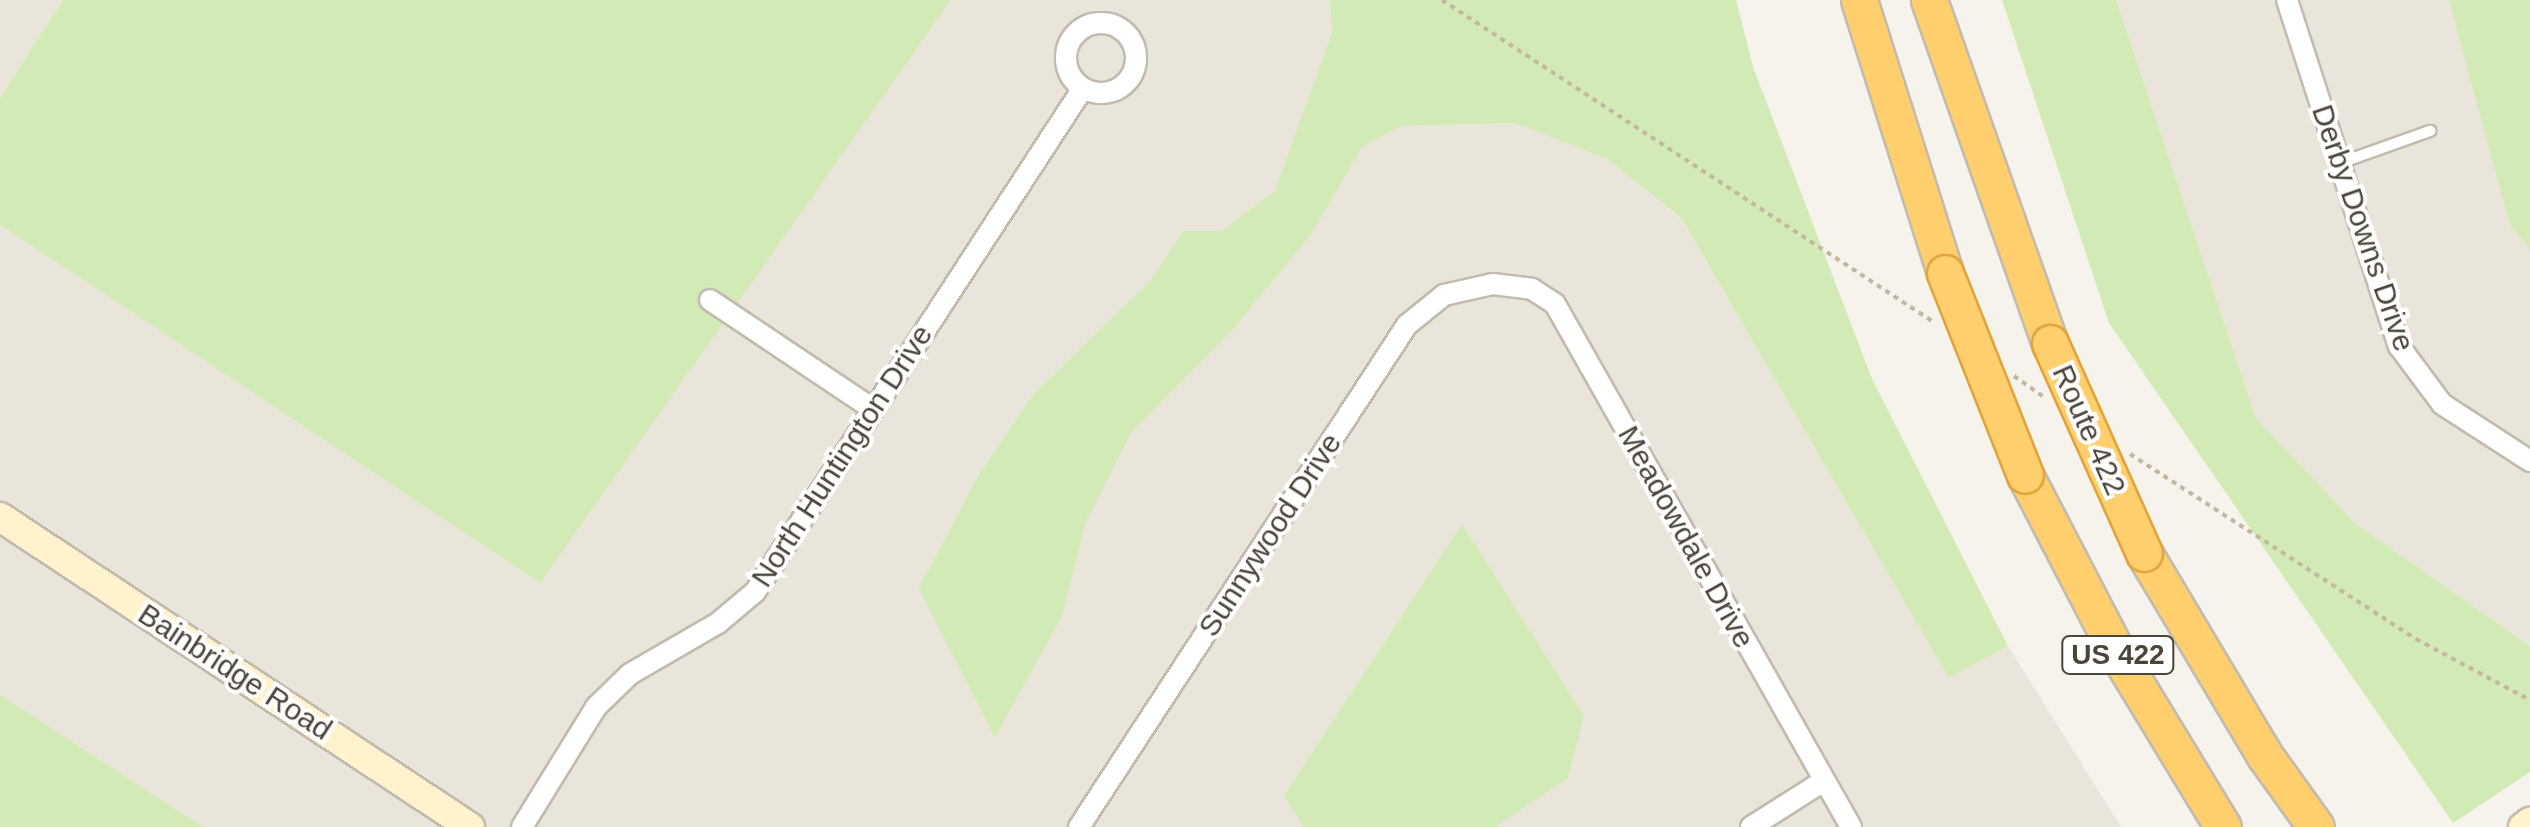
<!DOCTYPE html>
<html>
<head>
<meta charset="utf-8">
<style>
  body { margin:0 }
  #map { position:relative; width:2530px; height:827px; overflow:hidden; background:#f6f3ec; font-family:Arial,sans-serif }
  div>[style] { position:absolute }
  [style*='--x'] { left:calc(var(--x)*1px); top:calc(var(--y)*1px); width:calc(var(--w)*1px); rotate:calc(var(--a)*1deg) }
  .residential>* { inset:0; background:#eae5da }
  .green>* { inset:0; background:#d2eab5 }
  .path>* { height:4px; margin-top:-2px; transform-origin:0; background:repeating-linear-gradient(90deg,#c4b79f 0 5px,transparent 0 10px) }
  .roads { filter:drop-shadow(2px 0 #c2bbae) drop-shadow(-2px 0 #c2bbae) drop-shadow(0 2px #c2bbae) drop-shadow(0 -2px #c2bbae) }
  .lane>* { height:10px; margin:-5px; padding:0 5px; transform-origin:5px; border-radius:5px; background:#fff }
  .street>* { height:20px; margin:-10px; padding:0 10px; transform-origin:10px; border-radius:10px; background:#fff }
  .street>.ring { margin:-10px; padding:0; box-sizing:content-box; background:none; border:20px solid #fff; border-radius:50% }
  .secondary>* { height:28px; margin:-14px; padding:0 14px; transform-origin:14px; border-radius:14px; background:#fff3cd }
  .highway>* { height:35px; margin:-17.5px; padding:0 17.5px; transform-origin:17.5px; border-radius:17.5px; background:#ffcf6e }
  .bridges { filter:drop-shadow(2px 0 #e0a43c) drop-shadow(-2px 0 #e0a43c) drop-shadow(0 2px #e0a43c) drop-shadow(0 -2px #e0a43c) }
  .highway-bridge>* { height:35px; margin:-17.5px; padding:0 17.5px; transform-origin:17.5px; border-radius:17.5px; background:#ffcf6e }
  span { translate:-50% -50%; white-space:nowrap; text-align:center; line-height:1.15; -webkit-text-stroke:8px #fff; paint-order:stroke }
  .shield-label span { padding:2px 8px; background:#fff; border:2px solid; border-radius:8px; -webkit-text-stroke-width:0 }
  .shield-label { font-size:28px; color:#4b4439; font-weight:700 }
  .street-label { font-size:30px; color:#4b4439 }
</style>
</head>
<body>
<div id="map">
  <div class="residential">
    <i style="clip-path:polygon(0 0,63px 0,0 98px)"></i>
    <i style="clip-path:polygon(206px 0,1399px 0,1278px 190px,1402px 126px,1515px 123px,1607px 159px,1681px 219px,1950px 677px,2008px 646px,2121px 827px,0 827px,0 225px,540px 583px)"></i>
    <i style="clip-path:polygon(2116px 0,2530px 0,2530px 646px,2356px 524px,2256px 418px)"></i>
  </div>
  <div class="green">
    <i style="clip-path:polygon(63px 0,951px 0,540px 583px,0 225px,0 98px)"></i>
    <i style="clip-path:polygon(1330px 0,1736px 0,1753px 67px,1872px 379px,2008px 646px,1949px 678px,1681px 218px,1607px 159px,1515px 123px,1402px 126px,1362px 147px,1312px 233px,1235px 327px,1131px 433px,1086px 521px,1062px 616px,995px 738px,919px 588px,980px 473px,1033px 395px,1151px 280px,1183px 231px,1222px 231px,1275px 191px,1332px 33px)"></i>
    <i style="clip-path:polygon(2002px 0,2116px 0,2256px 418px,2356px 524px,2530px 646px,2530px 772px,2453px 823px,2109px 323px)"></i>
    <i style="clip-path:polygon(2449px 0,2530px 0,2530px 249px,2510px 225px)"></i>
    <i style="clip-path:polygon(1462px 524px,1584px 716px,1568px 778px,1495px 827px,1304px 827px,1284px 796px)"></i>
    <i style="clip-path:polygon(0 695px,203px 827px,0 827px)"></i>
  </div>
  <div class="path">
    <i style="--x:1442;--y:0;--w:589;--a:33.23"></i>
    <i style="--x:2014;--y:376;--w:35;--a:35"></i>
    <i style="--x:2130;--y:454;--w:341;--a:32.9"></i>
    <i style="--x:2416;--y:639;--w:129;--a:28.2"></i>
  </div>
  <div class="roads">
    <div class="lane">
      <i style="--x:2340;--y:163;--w:96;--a:-19.6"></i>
    </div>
    <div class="street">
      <i style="--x:2287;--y:0;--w:364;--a:72.1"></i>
      <i style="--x:2399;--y:346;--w:72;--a:53.4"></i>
      <i style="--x:2442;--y:404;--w:105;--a:32.9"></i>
      <i class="ring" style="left:1066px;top:23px;width:50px;height:50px"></i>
      <i style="--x:710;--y:300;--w:196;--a:33.8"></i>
      <i style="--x:522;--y:827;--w:141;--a:-58.3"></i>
      <i style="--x:596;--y:707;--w:47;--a:-44.1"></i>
      <i style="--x:630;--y:674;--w:102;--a:-30.1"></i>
      <i style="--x:718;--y:623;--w:48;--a:-40"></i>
      <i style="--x:755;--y:592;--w:601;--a:-56.94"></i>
      <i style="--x:1079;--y:827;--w:600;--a:-56.84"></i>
      <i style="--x:1407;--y:325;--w:48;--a:-39"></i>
      <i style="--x:1444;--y:295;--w:50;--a:-12.7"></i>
      <i style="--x:1493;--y:284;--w:39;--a:7"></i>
      <i style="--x:1532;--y:289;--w:27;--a:33"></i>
      <i style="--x:1555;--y:304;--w:601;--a:60.49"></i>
      <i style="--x:1751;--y:827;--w:84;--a:-32.4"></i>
    </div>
    <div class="secondary">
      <i style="--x:0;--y:517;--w:563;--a:33.41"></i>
      <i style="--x:2523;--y:827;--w:9;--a:-36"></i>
    </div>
    <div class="highway">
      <i style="--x:1859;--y:0;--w:286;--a:72.5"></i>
      <i style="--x:1929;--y:0;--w:364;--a:70.6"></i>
      <i style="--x:2025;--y:475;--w:204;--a:62.6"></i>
      <i style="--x:2119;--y:656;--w:200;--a:58.7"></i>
      <i style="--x:2144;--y:553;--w:236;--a:59.2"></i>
      <i style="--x:2265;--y:756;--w:87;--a:54.3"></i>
    </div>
  </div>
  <div class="bridges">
    <div class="highway-bridge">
      <i style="--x:1945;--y:273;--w:217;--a:68.4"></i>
      <i style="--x:2050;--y:343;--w:230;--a:65.9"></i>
    </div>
  </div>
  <div class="shield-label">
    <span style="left:2118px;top:655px">US 422</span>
  </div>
  <div class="street-label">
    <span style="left:2363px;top:228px;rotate:71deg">Derby Downs Drive</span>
    <span style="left:2089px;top:430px;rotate:66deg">Route 422</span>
    <span style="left:842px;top:456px;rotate:-57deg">North Huntington Drive</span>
    <span style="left:1270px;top:535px;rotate:-57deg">Sunnywood Drive</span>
    <span style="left:1686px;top:537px;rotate:61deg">Meadowdale Drive</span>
    <span style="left:235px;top:672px;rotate:33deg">Bainbridge Road</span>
  </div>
</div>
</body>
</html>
